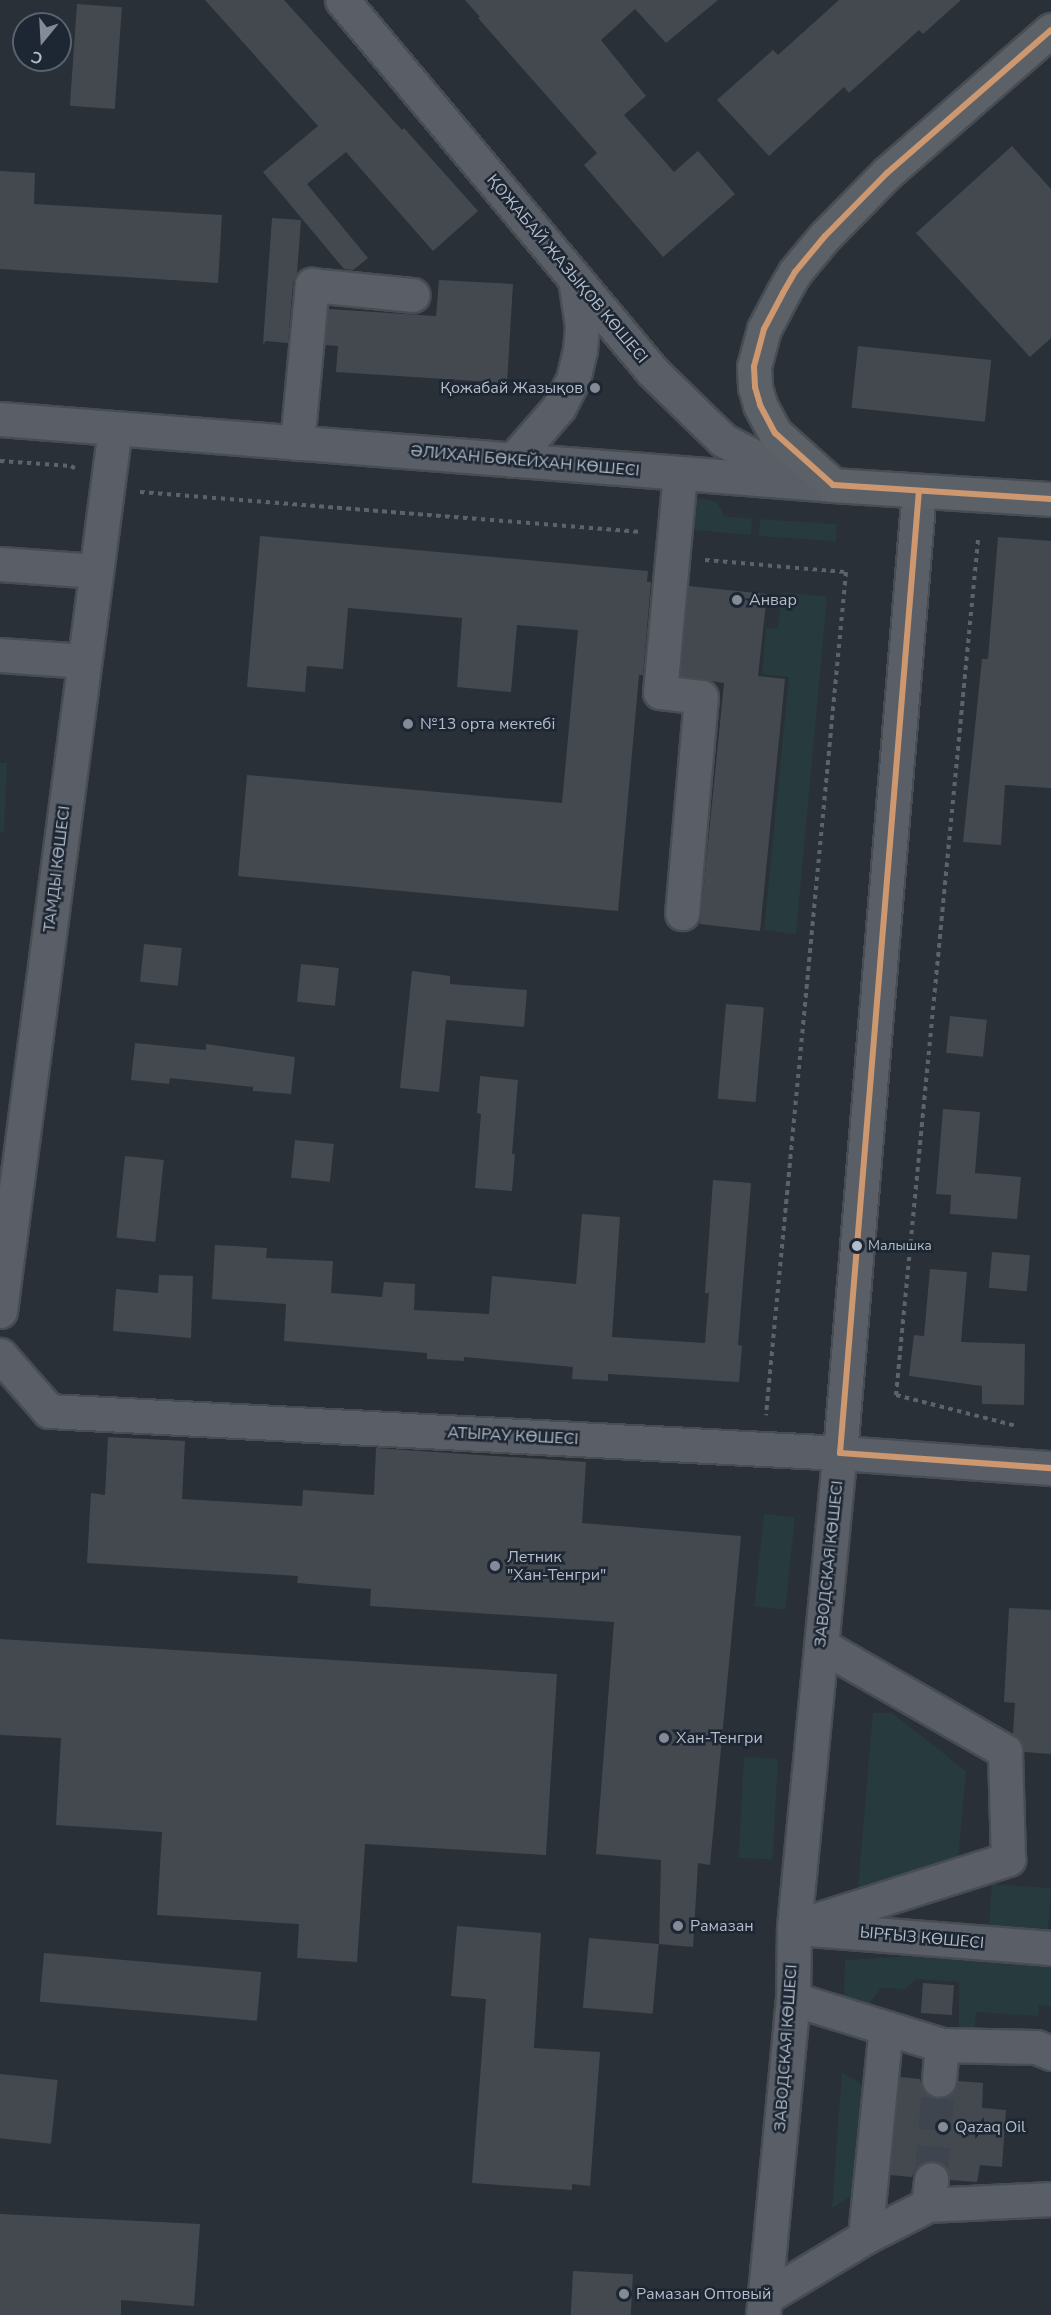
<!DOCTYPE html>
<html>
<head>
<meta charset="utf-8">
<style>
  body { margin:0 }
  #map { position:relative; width:1051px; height:2315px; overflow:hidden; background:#2a3038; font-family:"Nunito Sans",sans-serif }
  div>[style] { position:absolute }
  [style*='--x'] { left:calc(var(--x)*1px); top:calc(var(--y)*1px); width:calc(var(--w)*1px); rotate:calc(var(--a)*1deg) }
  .green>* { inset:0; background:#273a3e; transform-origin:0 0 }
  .building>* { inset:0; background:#444950; transform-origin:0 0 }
  .minor-tunnel>* { height:33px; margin-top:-16.5px; transform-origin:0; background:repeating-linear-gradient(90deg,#3f454e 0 33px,transparent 0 49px) }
  .path>* { height:4px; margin-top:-2px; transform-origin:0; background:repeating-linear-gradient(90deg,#5d636a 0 4.5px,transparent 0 9px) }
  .roads { filter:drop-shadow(2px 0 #484c53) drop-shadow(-2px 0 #484c53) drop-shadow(0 2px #484c53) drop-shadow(0 -2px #484c53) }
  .minor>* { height:33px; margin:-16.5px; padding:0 16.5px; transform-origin:16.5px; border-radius:16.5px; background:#5a5e66 }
  .major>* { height:33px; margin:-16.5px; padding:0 16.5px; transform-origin:16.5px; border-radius:16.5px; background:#5c6168 }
  .bus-1>* { height:6px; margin:-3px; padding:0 3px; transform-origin:3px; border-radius:3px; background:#cd976f }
  .dots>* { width:16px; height:16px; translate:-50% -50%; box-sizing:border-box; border:3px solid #1d2633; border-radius:50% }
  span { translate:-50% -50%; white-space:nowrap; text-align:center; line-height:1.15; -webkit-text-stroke:5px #1d2633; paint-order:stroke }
  .bus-label { font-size:14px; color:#b4bcc9 }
  .left { translate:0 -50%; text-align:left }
  .street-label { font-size:16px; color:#b4bcc9 }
  .poi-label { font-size:16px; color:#b4bcc9 }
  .right { translate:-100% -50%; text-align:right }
  .north { position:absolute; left:12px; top:12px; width:60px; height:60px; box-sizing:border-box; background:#1d2633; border:2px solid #59626f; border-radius:50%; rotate:198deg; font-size:16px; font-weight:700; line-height:24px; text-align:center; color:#b4bcc9 }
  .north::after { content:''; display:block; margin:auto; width:21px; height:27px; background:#848b96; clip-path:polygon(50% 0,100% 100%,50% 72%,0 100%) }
</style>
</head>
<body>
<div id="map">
  <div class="green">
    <i style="clip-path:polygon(690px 497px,717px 502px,724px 516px,752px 519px,751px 535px,684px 529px)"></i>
    <i style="left:760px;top:519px;width:77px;height:17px;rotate:4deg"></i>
    <i style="clip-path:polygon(782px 592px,827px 597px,796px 934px,764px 930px,789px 677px,762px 674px,766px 628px,778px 629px)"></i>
    <i style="clip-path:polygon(0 763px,7px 763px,4px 832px,0 832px)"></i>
    <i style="left:764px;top:1514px;width:31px;height:93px;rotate:6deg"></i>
    <i style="clip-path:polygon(873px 1713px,892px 1713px,966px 1771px,958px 1860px,858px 1889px)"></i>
    <i style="left:744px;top:1757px;width:34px;height:101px;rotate:3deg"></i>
    <i style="left:992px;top:1884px;width:59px;height:43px;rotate:4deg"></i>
    <i style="clip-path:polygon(966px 1953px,1051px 1963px,1051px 2006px,1039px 2005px,1038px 2016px,976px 2012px,974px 2037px,959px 2034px,959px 1982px,916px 1979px,905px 1989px,881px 1988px,869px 2004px,844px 2002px,845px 1960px)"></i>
    <i style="clip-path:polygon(842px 2073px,862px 2084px,871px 2110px,861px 2190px,832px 2208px)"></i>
  </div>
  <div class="building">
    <i style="clip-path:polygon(205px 0,284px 0,402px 130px,404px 128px,478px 211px,433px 251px,346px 152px,307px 184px,368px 258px,353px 270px,344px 269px,263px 172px,318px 126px)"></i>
    <i style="clip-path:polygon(465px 0,718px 0,666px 43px,635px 9px,601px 40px,646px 96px,624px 115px,674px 172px,698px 151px,735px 194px,663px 257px,584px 165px,597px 153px,478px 18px,480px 17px)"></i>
    <i style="clip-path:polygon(839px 0,961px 0,923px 34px,919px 30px,849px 93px,844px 87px,769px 156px,717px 100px,773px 50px,778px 55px)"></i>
    <i style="left:77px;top:4px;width:45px;height:102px;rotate:4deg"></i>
    <i style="clip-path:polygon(1012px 146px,1051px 189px,1051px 338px,1030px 357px,916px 233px)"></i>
    <i style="clip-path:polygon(0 171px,35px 173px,34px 204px,222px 215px,218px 283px,0 269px)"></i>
    <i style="clip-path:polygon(272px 218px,301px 220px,297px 273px,293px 283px,288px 343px,266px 341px,263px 344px)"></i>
    <i style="clip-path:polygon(439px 280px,513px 284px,507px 383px,336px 372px,338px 346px,325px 345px,329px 309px,436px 316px)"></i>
    <i style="left:858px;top:346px;width:134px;height:62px;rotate:6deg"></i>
    <i style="clip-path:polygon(260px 536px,648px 571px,647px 582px,651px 582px,643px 675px,639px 675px,618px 911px,238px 876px,247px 775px,562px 803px,578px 630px,517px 625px,511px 692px,457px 687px,462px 618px,348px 608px,343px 669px,307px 666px,305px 692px,247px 687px)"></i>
    <i style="clip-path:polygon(998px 537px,1051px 541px,1051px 788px,1005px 785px,1001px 845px,963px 842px,982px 659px,988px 659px)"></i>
    <i style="clip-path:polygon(688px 586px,767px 594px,758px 676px,785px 679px,760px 931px,700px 924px,724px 683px,680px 676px)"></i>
    <i style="left:144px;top:944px;width:38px;height:38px;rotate:6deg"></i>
    <i style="left:301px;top:964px;width:38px;height:38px;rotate:6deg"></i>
    <i style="clip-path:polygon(412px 971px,450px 976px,450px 984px,527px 990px,524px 1027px,446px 1020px,439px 1092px,400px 1088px)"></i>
    <i style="left:726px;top:1004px;width:38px;height:95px;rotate:5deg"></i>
    <i style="left:950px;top:1016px;width:37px;height:37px;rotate:6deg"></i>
    <i style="clip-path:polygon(135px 1043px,206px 1050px,206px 1044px,295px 1057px,291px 1094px,253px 1091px,253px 1087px,170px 1078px,169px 1084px,131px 1080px)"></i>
    <i style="clip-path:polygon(480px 1076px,518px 1080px,512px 1154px,515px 1154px,512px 1191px,475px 1188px,481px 1114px,477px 1113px)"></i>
    <i style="clip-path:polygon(943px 1109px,980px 1112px,975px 1173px,1021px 1177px,1017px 1219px,950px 1214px,951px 1195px,936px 1194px)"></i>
    <i style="left:295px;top:1140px;width:39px;height:38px;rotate:6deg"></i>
    <i style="left:125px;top:1156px;width:39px;height:82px;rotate:6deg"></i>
    <i style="clip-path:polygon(713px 1180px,751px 1183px,738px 1345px,742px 1346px,739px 1382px,608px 1374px,608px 1381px,572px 1379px,573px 1367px,464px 1357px,464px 1361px,427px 1359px,427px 1353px,284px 1341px,286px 1304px,212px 1299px,215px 1245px,267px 1248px,266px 1258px,333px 1261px,331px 1293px,382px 1297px,384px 1282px,415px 1284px,414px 1310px,489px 1314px,492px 1276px,576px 1284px,582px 1214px,620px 1217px,612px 1337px,705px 1343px,709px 1293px,705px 1293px)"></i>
    <i style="left:992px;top:1252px;width:38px;height:36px;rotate:5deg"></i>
    <i style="clip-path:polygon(930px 1269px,967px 1272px,961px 1342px,1025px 1344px,1024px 1405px,982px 1404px,982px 1386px,909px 1376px,914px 1335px,924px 1336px)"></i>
    <i style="clip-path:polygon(159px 1275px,193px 1276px,191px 1338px,113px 1331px,116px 1289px,158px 1293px)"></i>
    <i style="clip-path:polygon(108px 1437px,185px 1441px,182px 1499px,302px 1506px,303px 1490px,374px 1495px,376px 1448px,586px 1462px,582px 1523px,741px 1536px,710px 1865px,698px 1863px,693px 1947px,659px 1944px,661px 1860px,596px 1854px,614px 1622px,370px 1606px,371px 1589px,297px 1583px,298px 1576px,87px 1563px,91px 1493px,105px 1495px)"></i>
    <i style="clip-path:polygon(1009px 1608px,1051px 1610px,1051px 1754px,1024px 1752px,1021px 1741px,1013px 1734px,1015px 1703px,1004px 1702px)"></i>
    <i style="clip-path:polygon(0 1639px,557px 1674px,546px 1855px,365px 1844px,357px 1962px,297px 1958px,299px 1924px,157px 1915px,162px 1832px,56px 1825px,61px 1738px,0 1735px)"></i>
    <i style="clip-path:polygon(457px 1926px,541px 1933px,534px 2048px,600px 2052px,590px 2186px,572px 2184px,572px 2190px,472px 2183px,486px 1999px,451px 1996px)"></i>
    <i style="left:589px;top:1938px;width:70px;height:70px;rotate:5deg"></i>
    <i style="left:44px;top:1953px;width:218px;height:49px;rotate:5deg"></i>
    <i style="left:923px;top:1983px;width:31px;height:30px;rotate:4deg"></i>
    <i style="left:0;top:2074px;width:58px;height:64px;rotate:6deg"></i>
    <i style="clip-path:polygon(900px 2077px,920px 2079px,922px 2087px,928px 2095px,938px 2099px,947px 2097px,954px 2091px,958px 2081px,983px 2083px,982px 2108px,1006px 2110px,1002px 2167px,980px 2165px,977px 2182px,950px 2180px,948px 2171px,943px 2164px,933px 2160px,923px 2162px,916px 2167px,912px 2177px,890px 2175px)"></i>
    <i style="clip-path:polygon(0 2214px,200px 2224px,194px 2306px,121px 2300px,121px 2315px,0 2315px)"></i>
    <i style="left:573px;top:2271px;width:60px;height:44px;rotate:3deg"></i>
  </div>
  <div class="minor-tunnel">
    <i style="--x:931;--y:2179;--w:99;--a:-85.4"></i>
  </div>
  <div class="path">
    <i style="--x:0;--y:461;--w:71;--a:4"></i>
    <i style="--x:71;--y:466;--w:6;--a:31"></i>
    <i style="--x:140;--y:492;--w:503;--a:4.56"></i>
    <i style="--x:978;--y:540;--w:859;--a:95.48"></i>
    <i style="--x:896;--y:1395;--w:125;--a:14.4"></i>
    <i style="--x:705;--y:560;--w:142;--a:4.9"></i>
    <i style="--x:846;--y:572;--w:847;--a:95.42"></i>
  </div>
  <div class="roads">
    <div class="minor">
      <i style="--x:342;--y:0;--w:483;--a:50.1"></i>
      <i style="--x:652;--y:371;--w:99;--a:44.2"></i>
      <i style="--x:723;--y:440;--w:41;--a:27.8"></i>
      <i style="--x:759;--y:459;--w:35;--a:18"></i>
      <i style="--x:0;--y:419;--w:836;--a:4.53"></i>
      <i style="--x:297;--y:443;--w:159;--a:-84.6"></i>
      <i style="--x:312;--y:285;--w:101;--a:5.7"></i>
      <i style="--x:513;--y:460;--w:70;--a:-49"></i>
      <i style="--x:559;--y:407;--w:30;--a:-63"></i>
      <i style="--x:573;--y:380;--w:31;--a:-77"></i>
      <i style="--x:580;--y:350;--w:24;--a:-85"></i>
      <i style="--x:582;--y:326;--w:48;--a:-98.5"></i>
      <i style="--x:680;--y:473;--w:220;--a:95.2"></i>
      <i style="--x:660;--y:692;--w:41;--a:7"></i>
      <i style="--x:701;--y:697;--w:217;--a:95"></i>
      <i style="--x:0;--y:564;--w:96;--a:4.2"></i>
      <i style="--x:0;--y:655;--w:84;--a:4.1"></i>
      <i style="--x:0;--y:1311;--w:890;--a:-82.58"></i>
      <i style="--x:0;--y:1355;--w:74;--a:48.8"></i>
      <i style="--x:49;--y:1411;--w:792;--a:3.04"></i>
      <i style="--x:840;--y:1453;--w:212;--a:4.1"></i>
      <i style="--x:794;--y:1927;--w:225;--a:-17.6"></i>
      <i style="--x:1008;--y:1859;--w:108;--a:-91.6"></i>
      <i style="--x:1005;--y:1751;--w:212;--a:-150.1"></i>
      <i style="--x:810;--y:1929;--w:242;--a:4.5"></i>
      <i style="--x:793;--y:1999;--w:156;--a:17.2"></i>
      <i style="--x:942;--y:2045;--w:35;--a:95"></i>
      <i style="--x:942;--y:2045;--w:94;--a:1.2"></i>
      <i style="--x:1036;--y:2047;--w:16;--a:22"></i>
      <i style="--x:928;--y:2205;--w:123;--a:-2.8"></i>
      <i style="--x:865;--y:2237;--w:210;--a:-84.3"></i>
      <i style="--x:764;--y:2298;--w:118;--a:-31.1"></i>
      <i style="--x:865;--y:2237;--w:71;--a:-26.9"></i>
      <i style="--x:928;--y:2205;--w:26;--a:-83"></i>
      <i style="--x:763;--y:2315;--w:317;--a:-84.6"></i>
      <i style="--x:793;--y:1999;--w:72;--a:-89.2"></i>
      <i style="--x:794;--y:1927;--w:476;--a:-84.5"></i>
      <i style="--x:840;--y:1453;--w:965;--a:-85.31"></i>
    </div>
    <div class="major">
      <i style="--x:1051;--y:30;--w:218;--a:138.9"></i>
      <i style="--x:887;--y:173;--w:88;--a:134.5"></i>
      <i style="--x:825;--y:236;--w:47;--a:129.8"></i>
      <i style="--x:795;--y:272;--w:24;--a:120"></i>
      <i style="--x:783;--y:293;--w:41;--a:117.8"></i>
      <i style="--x:764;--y:329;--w:39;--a:105"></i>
      <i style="--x:754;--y:367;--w:20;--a:87"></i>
      <i style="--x:755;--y:387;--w:19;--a:74"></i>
      <i style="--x:760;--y:405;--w:32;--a:62"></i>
      <i style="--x:775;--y:433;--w:78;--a:41.9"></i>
      <i style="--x:833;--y:485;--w:218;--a:3.7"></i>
    </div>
  </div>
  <div class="bus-1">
    <i style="--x:1051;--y:30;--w:218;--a:138.9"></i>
    <i style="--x:887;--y:173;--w:88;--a:134.5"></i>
    <i style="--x:825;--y:236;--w:47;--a:129.8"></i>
    <i style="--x:795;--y:272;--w:24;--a:120"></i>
    <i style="--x:783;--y:293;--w:41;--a:117.8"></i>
    <i style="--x:764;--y:329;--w:39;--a:105"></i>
    <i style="--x:754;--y:367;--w:20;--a:87"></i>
    <i style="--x:755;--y:387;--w:19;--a:74"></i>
    <i style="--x:760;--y:405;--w:32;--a:62"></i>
    <i style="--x:775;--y:433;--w:78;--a:41.9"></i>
    <i style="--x:833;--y:485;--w:218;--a:3.7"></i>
    <i style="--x:840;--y:1453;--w:965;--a:-85.31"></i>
    <i style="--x:840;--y:1453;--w:212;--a:4.1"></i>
  </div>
  <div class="dots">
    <i style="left:595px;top:388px;background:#848b96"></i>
    <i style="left:737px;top:600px;background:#848b96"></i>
    <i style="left:408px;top:724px;background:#848b96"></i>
    <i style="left:857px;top:1246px;background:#b4bcc9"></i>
    <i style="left:495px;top:1566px;background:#848b96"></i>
    <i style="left:664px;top:1738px;background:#848b96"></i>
    <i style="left:678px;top:1926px;background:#848b96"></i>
    <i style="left:943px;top:2127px;background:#848b96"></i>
    <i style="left:624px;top:2294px;background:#848b96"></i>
  </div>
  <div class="bus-label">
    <span class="left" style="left:868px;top:1246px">Малышка</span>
  </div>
  <div class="street-label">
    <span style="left:567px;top:269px;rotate:50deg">ҚОЖАБАЙ ЖАЗЫҚОВ КӨШЕСІ</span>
    <span style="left:525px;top:461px;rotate:5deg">ӘЛИХАН БӨКЕЙХАН КӨШЕСІ</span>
    <span style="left:57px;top:869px;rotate:-83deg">ТАМДЫ КӨШЕСІ</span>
    <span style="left:513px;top:1436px;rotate:3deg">АТЫРАУ КӨШЕСІ</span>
    <span style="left:829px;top:1564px;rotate:-84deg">ЗАВОДСКАЯ КӨШЕСІ</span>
    <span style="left:922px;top:1938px;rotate:5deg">ЫРҒЫЗ КӨШЕСІ</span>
    <span style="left:786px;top:2048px;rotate:-86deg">ЗАВОДСКАЯ КӨШЕСІ</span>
  </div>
  <div class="poi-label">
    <span class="right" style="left:583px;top:388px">Қожабай Жазықов</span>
    <span class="left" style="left:749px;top:600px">Анвар</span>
    <span class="left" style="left:420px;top:724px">№13 орта мектебі</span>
    <span class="left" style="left:507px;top:1566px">Летник<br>"Хан-Тенгри"</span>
    <span class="left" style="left:676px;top:1738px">Хан-Тенгри</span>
    <span class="left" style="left:690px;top:1926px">Рамазан</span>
    <span class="left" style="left:955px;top:2127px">Qazaq Oil</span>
    <span class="left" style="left:636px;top:2294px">Рамазан Оптовый</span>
  </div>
  <div class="north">С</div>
</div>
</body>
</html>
